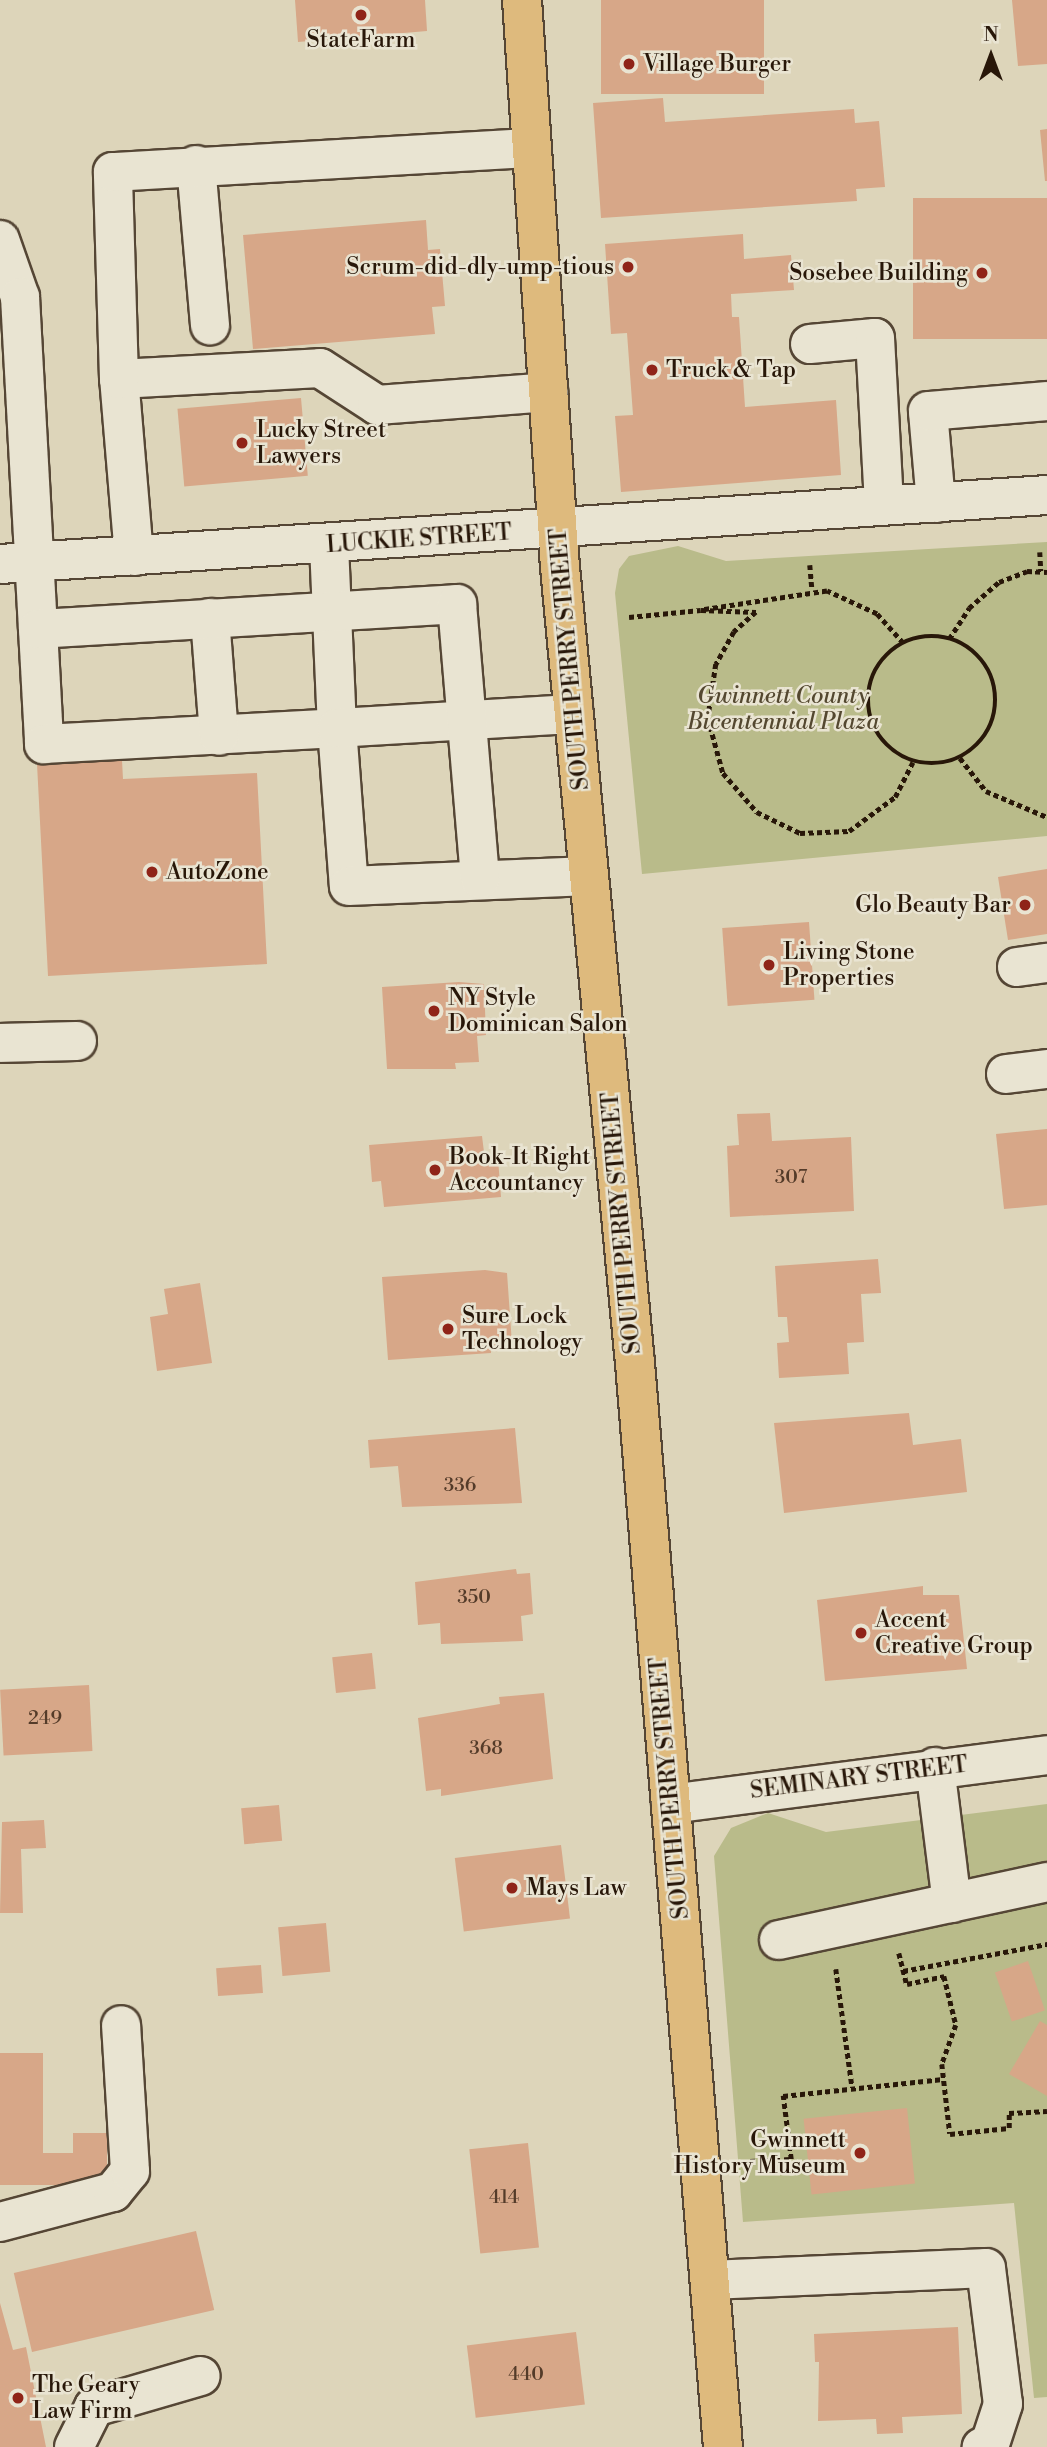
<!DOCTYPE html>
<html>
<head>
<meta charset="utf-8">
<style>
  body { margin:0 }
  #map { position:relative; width:1047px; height:2447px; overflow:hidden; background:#ddd5ba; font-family:"Libre Bodoni",serif }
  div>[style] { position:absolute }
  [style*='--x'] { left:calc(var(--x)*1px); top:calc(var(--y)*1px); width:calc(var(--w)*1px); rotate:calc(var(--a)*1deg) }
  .green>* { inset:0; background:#b9bb8a }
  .building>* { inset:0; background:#d7a788; transform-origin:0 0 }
  .path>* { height:4.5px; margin-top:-2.25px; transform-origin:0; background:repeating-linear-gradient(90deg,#281709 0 5px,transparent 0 8.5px) }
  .path>.ring { margin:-2.25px; padding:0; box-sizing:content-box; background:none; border:4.5px solid #281709; border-radius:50% }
  .roads { filter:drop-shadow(2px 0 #554635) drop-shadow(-2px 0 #554635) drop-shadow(0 2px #554635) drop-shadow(0 -2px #554635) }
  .minor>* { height:38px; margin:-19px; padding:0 19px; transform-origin:19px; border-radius:19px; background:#e9e4d2 }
  .major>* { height:38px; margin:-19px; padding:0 19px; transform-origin:19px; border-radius:19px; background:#deba7d }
  .dots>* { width:19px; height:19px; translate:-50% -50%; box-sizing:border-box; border:4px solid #e9e4d2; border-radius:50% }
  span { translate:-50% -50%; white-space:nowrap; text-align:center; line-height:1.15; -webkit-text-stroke:5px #e9e4d2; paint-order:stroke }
  .number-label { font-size:19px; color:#543b29 }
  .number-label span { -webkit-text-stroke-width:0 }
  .poi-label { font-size:23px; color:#281709 }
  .left { translate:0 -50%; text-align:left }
  .right { translate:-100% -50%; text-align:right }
  .street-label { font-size:23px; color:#281709 }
  .park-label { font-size:23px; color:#544830; font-style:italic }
  .north { position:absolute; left:956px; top:21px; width:70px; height:70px; -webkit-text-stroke:5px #e9e4d2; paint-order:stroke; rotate:0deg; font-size:19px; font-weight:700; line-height:28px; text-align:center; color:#281709 }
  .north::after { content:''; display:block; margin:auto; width:24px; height:32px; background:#281709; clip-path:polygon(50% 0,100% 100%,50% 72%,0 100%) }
</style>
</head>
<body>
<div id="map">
  <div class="green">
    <i style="clip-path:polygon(1047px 542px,1047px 836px,642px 874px,615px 593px,619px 569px,629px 556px,678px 546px,726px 561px)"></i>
    <i style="clip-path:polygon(1047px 1804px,1047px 2397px,1034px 2398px,1014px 2203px,743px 2222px,714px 1856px,731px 1828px,768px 1813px,826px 1832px)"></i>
  </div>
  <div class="building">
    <i style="clip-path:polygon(295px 0,425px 0,427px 31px,298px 42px)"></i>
    <i style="left:601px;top:0;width:163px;height:94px"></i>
    <i style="clip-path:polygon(1012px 0,1047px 0,1047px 64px,1018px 66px)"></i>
    <i style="clip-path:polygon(663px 98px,665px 122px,854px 109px,855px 123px,879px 121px,885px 187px,856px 189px,857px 201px,601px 218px,593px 103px)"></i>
    <i style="clip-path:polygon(1047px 129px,1047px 181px,1045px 181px,1040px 130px)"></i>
    <i style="left:1047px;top:198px;width:141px;height:134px;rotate:90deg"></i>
    <i style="clip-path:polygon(426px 220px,428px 250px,440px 249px,445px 306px,432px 307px,435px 334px,253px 349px,243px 235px)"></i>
    <i style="clip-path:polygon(743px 234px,744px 259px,791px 255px,794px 290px,731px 294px,732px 317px,739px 317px,745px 407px,836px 400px,841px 475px,621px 492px,615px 416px,633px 415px,627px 333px,611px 334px,605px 244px)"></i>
    <i style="left:301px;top:398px;width:78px;height:124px;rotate:85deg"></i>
    <i style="clip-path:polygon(122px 760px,123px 779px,257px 773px,267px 964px,48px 976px,37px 764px)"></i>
    <i style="clip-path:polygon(1047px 869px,1047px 934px,1008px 940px,998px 877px)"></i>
    <i style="left:809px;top:922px;width:78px;height:87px;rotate:86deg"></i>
    <i style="clip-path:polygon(459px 982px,484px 984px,486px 1035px,477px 1036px,479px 1062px,455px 1063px,456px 1069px,387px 1069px,382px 987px)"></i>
    <i style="clip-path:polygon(770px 1113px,772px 1141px,851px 1137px,854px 1211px,730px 1217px,727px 1146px,739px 1145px,737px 1114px)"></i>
    <i style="clip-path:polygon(1047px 1129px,1047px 1205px,1004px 1209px,996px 1134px)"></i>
    <i style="clip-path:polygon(482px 1136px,485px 1160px,498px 1159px,501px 1197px,384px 1207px,381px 1181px,372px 1182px,369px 1145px)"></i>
    <i style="clip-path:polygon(878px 1259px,881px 1293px,861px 1294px,864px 1342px,847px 1343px,849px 1374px,779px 1378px,777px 1343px,789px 1342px,787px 1317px,778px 1317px,775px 1266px)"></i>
    <i style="clip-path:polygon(485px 1270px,507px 1273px,512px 1344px,491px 1346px,491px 1353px,388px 1360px,382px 1277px)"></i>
    <i style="clip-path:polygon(200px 1283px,212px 1363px,157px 1371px,150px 1317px,168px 1314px,164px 1289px)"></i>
    <i style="clip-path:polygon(909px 1413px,913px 1445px,961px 1439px,967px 1492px,784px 1513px,774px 1423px)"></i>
    <i style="clip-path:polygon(515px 1428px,522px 1503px,402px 1507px,398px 1466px,370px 1468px,368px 1440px)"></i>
    <i style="clip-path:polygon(516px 1569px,517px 1574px,530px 1573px,533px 1614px,521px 1616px,523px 1641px,441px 1644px,440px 1623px,418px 1625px,415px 1582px)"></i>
    <i style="clip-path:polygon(923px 1586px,923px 1595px,959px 1595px,967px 1669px,825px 1681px,817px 1600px)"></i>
    <i style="left:372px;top:1653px;width:36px;height:40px;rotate:84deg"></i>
    <i style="left:89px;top:1685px;width:66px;height:89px;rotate:87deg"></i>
    <i style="clip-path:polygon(544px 1693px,553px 1779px,441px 1796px,441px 1789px,426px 1791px,418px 1718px,500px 1704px,499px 1697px)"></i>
    <i style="left:279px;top:1805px;width:36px;height:38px;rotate:85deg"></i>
    <i style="clip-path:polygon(44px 1820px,46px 1848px,21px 1849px,23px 1913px,0 1913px,2px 1822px)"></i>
    <i style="left:561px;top:1845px;width:74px;height:107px;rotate:83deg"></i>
    <i style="left:326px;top:1923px;width:49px;height:48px;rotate:85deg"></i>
    <i style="left:1028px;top:1961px;width:52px;height:35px;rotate:71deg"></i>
    <i style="left:261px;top:1965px;width:28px;height:45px;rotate:86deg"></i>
    <i style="clip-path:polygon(1040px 2021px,1047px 2025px,1047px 2096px,1009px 2074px)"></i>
    <i style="clip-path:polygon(0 2053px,43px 2053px,43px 2153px,73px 2153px,73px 2133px,107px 2133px,107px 2185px,0 2185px)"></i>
    <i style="left:907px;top:2108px;width:76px;height:104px;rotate:84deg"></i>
    <i style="left:528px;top:2143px;width:105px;height:59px;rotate:84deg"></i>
    <i style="left:196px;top:2231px;width:81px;height:187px;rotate:77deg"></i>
    <i style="clip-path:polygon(0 2303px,13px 2350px,26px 2347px,46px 2447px,0 2447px)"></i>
    <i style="clip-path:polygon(958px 2327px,962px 2414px,902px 2417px,903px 2433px,877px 2434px,876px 2419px,818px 2421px,819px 2362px,815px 2362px,814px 2334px)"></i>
    <i style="left:576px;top:2332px;width:73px;height:110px;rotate:83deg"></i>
  </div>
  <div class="path">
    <i style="--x:1040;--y:552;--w:19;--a:87"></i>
    <i style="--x:810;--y:565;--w:25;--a:85"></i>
    <i style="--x:629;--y:617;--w:72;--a:-5.6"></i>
    <i class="ring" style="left:868px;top:636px;width:123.5px;height:123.5px"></i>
    <i style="--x:949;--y:639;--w:37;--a:-57"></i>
    <i style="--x:969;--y:608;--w:40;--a:-41"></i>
    <i style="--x:999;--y:582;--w:30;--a:-21"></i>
    <i style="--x:1027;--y:571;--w:20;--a:3"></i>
    <i style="--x:903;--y:643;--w:39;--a:-132"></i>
    <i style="--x:877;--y:614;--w:55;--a:-155.3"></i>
    <i style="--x:827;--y:591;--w:127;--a:171.4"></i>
    <i style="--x:701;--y:610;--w:55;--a:2.1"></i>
    <i style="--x:756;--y:612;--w:30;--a:138"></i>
    <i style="--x:734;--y:632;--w:37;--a:119"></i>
    <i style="--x:716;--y:664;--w:55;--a:98.4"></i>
    <i style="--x:708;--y:718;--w:57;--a:74.7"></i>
    <i style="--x:723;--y:773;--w:52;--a:48.9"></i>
    <i style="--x:757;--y:812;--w:48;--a:26"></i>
    <i style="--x:800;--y:833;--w:49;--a:-2.3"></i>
    <i style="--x:849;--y:831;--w:57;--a:-36.5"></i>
    <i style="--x:895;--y:797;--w:39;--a:-63"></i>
    <i style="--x:960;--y:758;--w:42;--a:51.8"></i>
    <i style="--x:986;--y:791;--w:66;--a:23.1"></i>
    <i style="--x:899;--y:1953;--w:32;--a:76"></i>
    <i style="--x:907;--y:1984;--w:38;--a:-12"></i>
    <i style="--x:944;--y:1976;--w:50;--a:76.2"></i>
    <i style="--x:956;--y:2025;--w:41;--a:109.7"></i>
    <i style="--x:942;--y:2064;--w:70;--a:83.5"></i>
    <i style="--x:950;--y:2134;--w:59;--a:-5.8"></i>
    <i style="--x:1009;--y:2128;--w:15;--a:-90"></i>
    <i style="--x:1009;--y:2113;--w:38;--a:-3"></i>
    <i style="--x:836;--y:1969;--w:118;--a:82.2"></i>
    <i style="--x:903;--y:1971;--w:147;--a:-10.6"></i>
    <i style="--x:750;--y:2161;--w:41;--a:-2.8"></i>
    <i style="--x:791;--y:2159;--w:64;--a:-97.2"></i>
    <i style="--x:783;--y:2096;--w:161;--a:-6.1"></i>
  </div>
  <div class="roads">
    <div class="minor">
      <i style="--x:196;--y:165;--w:161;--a:85"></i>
      <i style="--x:0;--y:240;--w:60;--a:70.7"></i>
      <i style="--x:20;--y:297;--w:448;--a:86.9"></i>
      <i style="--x:44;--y:744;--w:293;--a:-3.1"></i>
      <i style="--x:337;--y:728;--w:158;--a:85.7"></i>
      <i style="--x:349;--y:886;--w:240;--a:-2.4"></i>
      <i style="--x:810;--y:344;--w:65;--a:-5.3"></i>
      <i style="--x:875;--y:338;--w:167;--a:86.9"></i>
      <i style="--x:119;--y:379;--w:201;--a:-3.1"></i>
      <i style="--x:320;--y:368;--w:68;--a:33"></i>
      <i style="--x:377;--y:405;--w:172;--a:-4.3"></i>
      <i style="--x:936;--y:503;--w:92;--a:-95"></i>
      <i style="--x:928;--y:411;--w:119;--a:-4.8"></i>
      <i style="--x:329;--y:545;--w:183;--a:87.5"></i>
      <i style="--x:337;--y:728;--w:237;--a:-3.4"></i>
      <i style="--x:134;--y:556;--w:178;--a:-94.8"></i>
      <i style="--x:119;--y:379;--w:207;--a:-91.7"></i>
      <i style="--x:113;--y:172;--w:419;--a:-3.3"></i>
      <i style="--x:0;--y:564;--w:1049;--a:-3.77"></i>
      <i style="--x:210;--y:618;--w:118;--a:85.6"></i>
      <i style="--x:38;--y:629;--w:420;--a:-3.4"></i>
      <i style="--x:457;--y:604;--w:276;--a:85.2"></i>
      <i style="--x:1017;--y:967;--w:30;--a:-8"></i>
      <i style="--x:0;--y:1043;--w:77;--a:-1.5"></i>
      <i style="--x:1006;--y:1074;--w:41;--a:-7"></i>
      <i style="--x:935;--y:1767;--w:137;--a:82.9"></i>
      <i style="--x:671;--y:1804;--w:379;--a:-7.4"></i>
      <i style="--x:779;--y:1940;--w:274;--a:-12.2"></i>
      <i style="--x:0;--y:2222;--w:117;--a:-14.9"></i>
      <i style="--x:113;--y:2192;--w:27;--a:-51"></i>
      <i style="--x:130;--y:2171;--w:146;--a:-93.5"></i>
      <i style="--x:711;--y:2280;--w:275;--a:-2.5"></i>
      <i style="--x:986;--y:2268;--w:137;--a:82.9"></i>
      <i style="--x:1003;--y:2404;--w:42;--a:108"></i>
      <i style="--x:990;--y:2444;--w:9;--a:159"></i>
      <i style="--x:74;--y:2447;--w:45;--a:-63.4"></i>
      <i style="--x:94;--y:2407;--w:111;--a:-16.2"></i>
    </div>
    <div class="major">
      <i style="--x:522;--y:0;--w:568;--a:86.17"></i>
      <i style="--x:560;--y:567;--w:800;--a:84.62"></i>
      <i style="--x:635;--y:1363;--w:1088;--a:85.36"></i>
    </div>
  </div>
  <div class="dots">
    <i style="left:361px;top:15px;background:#8f2418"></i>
    <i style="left:629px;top:64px;background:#8f2418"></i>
    <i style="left:628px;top:267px;background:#8f2418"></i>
    <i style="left:982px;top:273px;background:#8f2418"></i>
    <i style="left:652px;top:370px;background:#8f2418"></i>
    <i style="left:242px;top:443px;background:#8f2418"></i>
    <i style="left:152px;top:872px;background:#8f2418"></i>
    <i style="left:1025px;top:905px;background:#8f2418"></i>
    <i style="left:769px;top:965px;background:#8f2418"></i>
    <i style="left:434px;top:1011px;background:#8f2418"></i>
    <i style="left:435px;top:1170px;background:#8f2418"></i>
    <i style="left:448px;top:1329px;background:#8f2418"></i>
    <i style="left:861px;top:1633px;background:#8f2418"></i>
    <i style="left:512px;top:1888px;background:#8f2418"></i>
    <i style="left:860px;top:2153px;background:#8f2418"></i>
    <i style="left:18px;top:2398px;background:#8f2418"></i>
  </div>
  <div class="number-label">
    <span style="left:791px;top:1178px">307</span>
    <span style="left:460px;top:1486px">336</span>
    <span style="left:474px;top:1598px">350</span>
    <span style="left:45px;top:1719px">249</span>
    <span style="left:486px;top:1749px">368</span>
    <span style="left:504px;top:2198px">414</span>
    <span style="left:526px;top:2375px">440</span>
  </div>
  <div class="poi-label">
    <span style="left:361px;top:40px">StateFarm</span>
    <span class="left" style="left:643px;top:64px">Village Burger</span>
    <span class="right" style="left:614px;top:267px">Scrum-did-dly-ump-tious</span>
    <span class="right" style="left:968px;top:273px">Sosebee Building</span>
    <span class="left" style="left:666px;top:370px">Truck &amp; Tap</span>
    <span class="left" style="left:256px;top:443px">Lucky Street<br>Lawyers</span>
    <span class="left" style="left:166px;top:872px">AutoZone</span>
    <span class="right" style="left:1011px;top:905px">Glo Beauty Bar</span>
    <span class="left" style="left:783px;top:965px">Living Stone<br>Properties</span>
    <span class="left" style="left:448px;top:1011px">NY Style<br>Dominican Salon</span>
    <span class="left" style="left:449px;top:1170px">Book-It Right<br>Accountancy</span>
    <span class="left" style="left:462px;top:1329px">Sure Lock<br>Technology</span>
    <span class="left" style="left:875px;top:1633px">Accent<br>Creative Group</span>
    <span class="left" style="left:526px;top:1888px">Mays Law</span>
    <span class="right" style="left:846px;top:2153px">Gwinnett<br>History Museum</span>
    <span class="left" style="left:32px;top:2398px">The Geary<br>Law Firm</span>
  </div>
  <div class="street-label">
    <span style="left:419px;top:539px;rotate:-4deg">LUCKIE STREET</span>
    <span style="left:570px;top:659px;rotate:-95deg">SOUTH PERRY STREET</span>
    <span style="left:622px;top:1223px;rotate:-95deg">SOUTH PERRY STREET</span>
    <span style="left:859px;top:1778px;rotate:-7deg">SEMINARY STREET</span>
    <span style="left:670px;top:1788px;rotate:-95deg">SOUTH PERRY STREET</span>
  </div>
  <div class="park-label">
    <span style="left:783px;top:709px">Gwinnett County<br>Bicentennial Plaza</span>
  </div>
  <div class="north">N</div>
</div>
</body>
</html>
